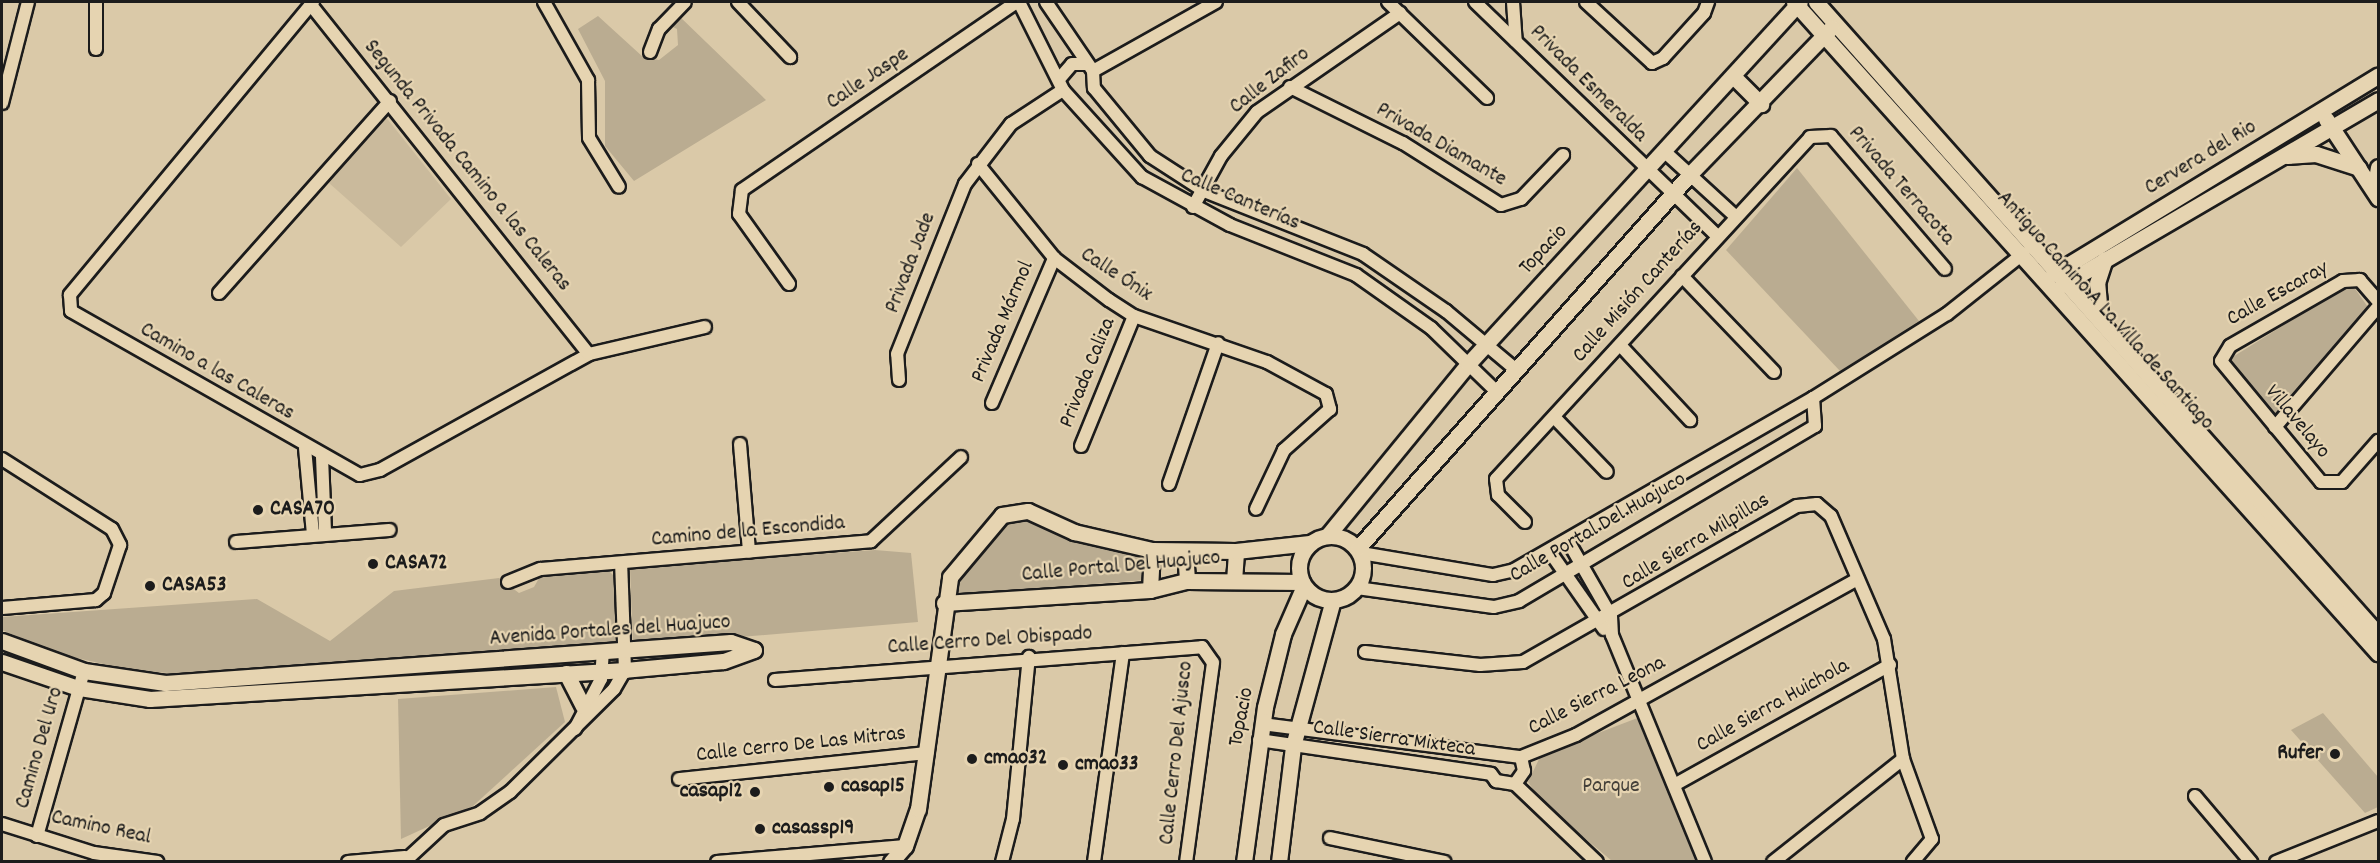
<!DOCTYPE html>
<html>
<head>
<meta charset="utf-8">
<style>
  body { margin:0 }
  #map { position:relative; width:2380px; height:863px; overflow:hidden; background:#dac9a8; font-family:Dekko,sans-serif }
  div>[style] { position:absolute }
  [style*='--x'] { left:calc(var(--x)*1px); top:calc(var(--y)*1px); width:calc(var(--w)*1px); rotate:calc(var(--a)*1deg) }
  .built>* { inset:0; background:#caba9c }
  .green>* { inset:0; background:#baac91 }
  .roads { filter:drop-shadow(2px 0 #1c1c1c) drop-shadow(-2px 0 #1c1c1c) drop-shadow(0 2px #1c1c1c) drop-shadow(0 -2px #1c1c1c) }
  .minor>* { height:12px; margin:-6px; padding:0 6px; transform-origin:6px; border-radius:6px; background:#e6d4b1 }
  .tertiary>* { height:15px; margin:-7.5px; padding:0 7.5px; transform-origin:7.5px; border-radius:7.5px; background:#e6d4b1 }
  .tertiary>.ring { margin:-7.5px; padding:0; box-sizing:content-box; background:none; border:15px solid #e6d4b1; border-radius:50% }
  .dots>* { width:16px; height:16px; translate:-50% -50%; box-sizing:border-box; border:3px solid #e6d4b1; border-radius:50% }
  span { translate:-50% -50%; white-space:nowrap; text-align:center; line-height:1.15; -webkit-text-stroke:4.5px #e6d4b1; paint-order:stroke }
  .street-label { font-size:22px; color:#1c1c1c }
  .poi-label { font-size:22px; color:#1c1c1c; font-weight:700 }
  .left { translate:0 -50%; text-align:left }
  .right { translate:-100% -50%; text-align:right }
  .park-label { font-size:22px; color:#444039 }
  .frame { position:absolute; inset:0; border:3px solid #1c1c1c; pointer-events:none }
</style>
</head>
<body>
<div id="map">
  <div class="built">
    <i style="clip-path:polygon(385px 116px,451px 199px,401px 247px,329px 183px)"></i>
  </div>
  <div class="green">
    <i style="clip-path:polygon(677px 14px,766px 100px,634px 181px,605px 146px,605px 81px,578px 29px,598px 16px,643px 57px,659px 60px,678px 45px,677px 29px,669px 25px)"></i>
    <i style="clip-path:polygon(1797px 168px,1919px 321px,1840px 371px,1726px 250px)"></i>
    <i style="clip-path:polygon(2351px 283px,2370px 310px,2274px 419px,2223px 363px)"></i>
    <i style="clip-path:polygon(1020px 518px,1139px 554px,1145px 559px,1145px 580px,957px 595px,960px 574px,1006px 520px)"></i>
    <i style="clip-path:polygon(875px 550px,911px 553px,918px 622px,633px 646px,630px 568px)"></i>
    <i style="clip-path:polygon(607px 569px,615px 577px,615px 645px,182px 674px,130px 670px,59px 654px,2px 630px,2px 617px,257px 599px,330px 641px,394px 591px,499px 578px,519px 593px,534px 587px,542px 573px)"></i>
    <i style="clip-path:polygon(556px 687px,565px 722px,473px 806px,401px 839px,398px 699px)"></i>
    <i style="clip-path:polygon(2323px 713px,2378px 777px,2378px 807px,2365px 813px,2291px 730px)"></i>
    <i style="clip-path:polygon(1640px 717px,1701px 861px,1612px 861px,1543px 803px,1528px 782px,1541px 755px)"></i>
  </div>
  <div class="roads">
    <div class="minor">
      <i style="--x:96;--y:2;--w:47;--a:90"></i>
      <i style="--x:313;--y:2;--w:381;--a:129.7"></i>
      <i style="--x:70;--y:295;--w:16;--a:86"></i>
      <i style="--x:71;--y:311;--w:332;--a:29.6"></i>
      <i style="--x:360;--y:475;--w:21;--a:-14"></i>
      <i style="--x:380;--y:470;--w:239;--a:-29"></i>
      <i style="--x:589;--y:354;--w:119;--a:-13.1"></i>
      <i style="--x:544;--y:2;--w:90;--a:60.6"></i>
      <i style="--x:588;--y:80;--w:58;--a:89"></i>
      <i style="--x:589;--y:138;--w:57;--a:58.5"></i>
      <i style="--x:738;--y:2;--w:76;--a:46.6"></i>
      <i style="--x:1019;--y:2;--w:98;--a:63.4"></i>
      <i style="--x:1063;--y:90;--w:118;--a:47.8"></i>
      <i style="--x:1142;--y:177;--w:100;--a:28.6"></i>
      <i style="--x:1230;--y:225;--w:136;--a:21.6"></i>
      <i style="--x:1356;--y:275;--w:92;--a:35.2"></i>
      <i style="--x:1431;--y:328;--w:89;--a:44.1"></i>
      <i style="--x:1046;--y:2;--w:83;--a:55.7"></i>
      <i style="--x:1093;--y:71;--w:17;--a:87"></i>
      <i style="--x:1094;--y:88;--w:88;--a:50.5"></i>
      <i style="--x:1150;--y:156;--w:64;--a:32.9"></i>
      <i style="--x:1204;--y:191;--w:171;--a:21.6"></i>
      <i style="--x:1363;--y:254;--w:101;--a:34.5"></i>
      <i style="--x:1446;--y:311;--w:90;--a:40"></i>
      <i style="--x:1388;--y:2;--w:138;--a:44.1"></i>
      <i style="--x:1475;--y:2;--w:337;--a:44"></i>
      <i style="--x:1513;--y:2;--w:39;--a:86"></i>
      <i style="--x:1586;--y:2;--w:90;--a:42.7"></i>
      <i style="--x:1652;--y:63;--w:12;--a:-24"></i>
      <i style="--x:1663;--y:58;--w:61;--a:-47.7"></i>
      <i style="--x:1704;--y:13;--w:12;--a:-70"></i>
      <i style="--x:311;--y:5;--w:446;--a:51.5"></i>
      <i style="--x:650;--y:52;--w:25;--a:-69"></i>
      <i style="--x:659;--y:29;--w:37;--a:-46"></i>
      <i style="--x:1093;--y:71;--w:141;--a:-29.3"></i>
      <i style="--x:1060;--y:78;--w:18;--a:-49"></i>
      <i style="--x:1072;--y:64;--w:13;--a:0"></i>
      <i style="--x:1290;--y:87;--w:126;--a:26.4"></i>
      <i style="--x:1403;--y:143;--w:116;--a:32.3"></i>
      <i style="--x:1501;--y:205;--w:21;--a:-17"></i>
      <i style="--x:1521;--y:199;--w:61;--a:-46.3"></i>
      <i style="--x:2;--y:103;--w:104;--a:-75.6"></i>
      <i style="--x:1665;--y:152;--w:95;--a:42.4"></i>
      <i style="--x:978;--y:164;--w:121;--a:51"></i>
      <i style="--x:1054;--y:258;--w:69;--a:37.4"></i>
      <i style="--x:1109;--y:300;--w:30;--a:33"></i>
      <i style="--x:1134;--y:316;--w:141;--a:19.1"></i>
      <i style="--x:1267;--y:362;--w:67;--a:28.5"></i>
      <i style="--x:1326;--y:394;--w:16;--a:75"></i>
      <i style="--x:1330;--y:409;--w:62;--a:138.3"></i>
      <i style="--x:1284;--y:450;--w:65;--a:115.4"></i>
      <i style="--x:1193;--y:207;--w:58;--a:-61.2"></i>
      <i style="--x:1221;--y:156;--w:57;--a:-50.7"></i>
      <i style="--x:1257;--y:112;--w:174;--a:-34.7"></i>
      <i style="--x:1682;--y:276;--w:133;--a:46.2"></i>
      <i style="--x:789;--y:284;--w:86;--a:-125.5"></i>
      <i style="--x:739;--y:214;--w:24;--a:-83"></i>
      <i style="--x:742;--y:190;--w:333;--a:-34.4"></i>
      <i style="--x:219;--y:293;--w:257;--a:-48.3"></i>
      <i style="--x:2378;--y:301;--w:28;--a:-131"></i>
      <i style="--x:2360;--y:280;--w:17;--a:177"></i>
      <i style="--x:2343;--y:281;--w:130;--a:150.1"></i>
      <i style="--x:2230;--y:346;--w:17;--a:121"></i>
      <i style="--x:2221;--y:361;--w:157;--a:50.4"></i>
      <i style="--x:2321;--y:482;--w:21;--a:0"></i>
      <i style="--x:2342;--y:482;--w:55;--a:-48.7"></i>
      <i style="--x:1620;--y:345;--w:103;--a:47"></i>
      <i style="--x:899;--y:380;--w:26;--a:-94"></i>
      <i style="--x:897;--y:354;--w:183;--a:-68.2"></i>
      <i style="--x:965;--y:184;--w:76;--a:-52.5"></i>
      <i style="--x:1011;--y:124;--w:62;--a:-33.2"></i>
      <i style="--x:992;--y:403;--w:158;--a:-66.8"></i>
      <i style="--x:1554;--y:417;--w:76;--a:46.1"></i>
      <i style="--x:2275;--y:427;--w:158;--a:-49.4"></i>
      <i style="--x:740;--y:444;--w:108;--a:85.2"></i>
      <i style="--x:1081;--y:446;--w:140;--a:-67.8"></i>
      <i style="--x:305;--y:448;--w:86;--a:84.7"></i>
      <i style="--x:322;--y:457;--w:76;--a:87.7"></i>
      <i style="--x:2;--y:459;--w:130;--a:32.5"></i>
      <i style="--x:112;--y:529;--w:18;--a:63"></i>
      <i style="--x:120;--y:545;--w:51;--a:108.4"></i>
      <i style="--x:104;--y:593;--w:11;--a:139"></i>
      <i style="--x:96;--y:600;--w:94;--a:175.1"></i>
      <i style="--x:1169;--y:484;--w:149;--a:-70.8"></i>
      <i style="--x:1525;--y:522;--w:38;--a:-135"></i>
      <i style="--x:1498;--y:495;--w:16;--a:-97"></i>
      <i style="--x:1496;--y:479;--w:464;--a:-47.4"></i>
      <i style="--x:1810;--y:137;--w:21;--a:-3"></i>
      <i style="--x:1831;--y:136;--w:175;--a:49.4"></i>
      <i style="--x:1568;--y:541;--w:86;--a:60.2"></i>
      <i style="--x:1611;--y:616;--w:19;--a:87"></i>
      <i style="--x:1612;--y:635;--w:245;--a:67.7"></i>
      <i style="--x:236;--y:542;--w:154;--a:-4.5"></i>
      <i style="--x:1550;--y:552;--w:94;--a:55"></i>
      <i style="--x:1361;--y:553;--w:134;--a:9.5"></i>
      <i style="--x:1493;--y:575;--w:22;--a:-13"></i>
      <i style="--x:1514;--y:570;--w:345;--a:-29.9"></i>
      <i style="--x:1813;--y:398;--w:158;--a:-32.1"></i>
      <i style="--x:1947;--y:314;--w:98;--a:-38.4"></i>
      <i style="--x:508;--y:582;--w:35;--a:-22"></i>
      <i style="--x:541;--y:569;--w:331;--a:-4.8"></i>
      <i style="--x:871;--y:541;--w:123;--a:-43"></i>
      <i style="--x:1357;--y:588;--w:138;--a:7.9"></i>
      <i style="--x:1494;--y:607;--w:26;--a:-13"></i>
      <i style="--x:1519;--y:601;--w:344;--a:-30.6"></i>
      <i style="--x:1815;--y:426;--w:28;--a:-94"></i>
      <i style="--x:1365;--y:652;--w:116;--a:6.4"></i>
      <i style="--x:1480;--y:665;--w:43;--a:-4"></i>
      <i style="--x:1523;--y:662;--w:315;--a:-29.7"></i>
      <i style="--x:1797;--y:506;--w:20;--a:-6"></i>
      <i style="--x:1817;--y:504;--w:18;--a:41"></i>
      <i style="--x:1831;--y:516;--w:134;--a:66.7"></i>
      <i style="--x:1884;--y:639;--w:121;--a:81"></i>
      <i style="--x:1903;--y:759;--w:85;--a:70.1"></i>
      <i style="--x:1932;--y:839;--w:30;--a:130"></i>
      <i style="--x:775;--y:680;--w:428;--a:-4.4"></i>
      <i style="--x:1202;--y:647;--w:19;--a:55"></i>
      <i style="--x:1213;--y:663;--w:201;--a:97.7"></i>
      <i style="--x:1262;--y:724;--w:261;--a:7.3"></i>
      <i style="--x:1521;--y:757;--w:59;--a:-21.8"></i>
      <i style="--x:1576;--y:735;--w:322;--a:-29"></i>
      <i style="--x:575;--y:729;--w:56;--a:-62.5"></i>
      <i style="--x:601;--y:679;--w:26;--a:-86"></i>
      <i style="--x:1259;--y:740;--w:234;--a:8.3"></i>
      <i style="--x:1491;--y:774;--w:9;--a:54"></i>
      <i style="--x:1496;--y:781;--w:19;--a:9"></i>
      <i style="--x:1515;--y:784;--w:113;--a:43.6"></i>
      <i style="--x:679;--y:779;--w:250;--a:-6"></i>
      <i style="--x:1515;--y:784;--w:16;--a:-55"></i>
      <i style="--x:1524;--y:771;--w:14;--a:-102"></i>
      <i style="--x:1676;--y:784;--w:245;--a:-29.1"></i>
      <i style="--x:2195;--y:796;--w:87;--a:49.7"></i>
      <i style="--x:2;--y:824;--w:96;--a:17.5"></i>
      <i style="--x:94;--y:853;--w:64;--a:8.1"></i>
      <i style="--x:37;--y:836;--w:172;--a:-74.1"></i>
      <i style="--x:1330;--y:838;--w:117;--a:11.8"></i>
      <i style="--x:348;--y:862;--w:57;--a:-5"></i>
      <i style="--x:404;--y:862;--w:54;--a:-42.8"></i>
      <i style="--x:444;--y:825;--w:38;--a:-18"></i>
      <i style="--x:480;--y:813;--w:37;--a:-35"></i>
      <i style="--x:510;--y:792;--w:146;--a:-44.7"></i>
      <i style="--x:614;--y:689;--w:22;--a:-60"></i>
      <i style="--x:625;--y:670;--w:107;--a:-92.1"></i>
      <i style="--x:717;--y:862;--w:189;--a:-4.9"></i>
      <i style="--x:1002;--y:862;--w:44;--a:-75.7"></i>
      <i style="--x:1013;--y:819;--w:163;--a:-84.4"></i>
      <i style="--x:1094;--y:862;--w:211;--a:-82.1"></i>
      <i style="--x:1773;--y:862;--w:166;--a:-38.4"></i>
      <i style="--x:2276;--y:862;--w:110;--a:-21.9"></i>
    </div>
    <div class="tertiary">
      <i style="--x:1794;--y:2;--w:875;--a:48.11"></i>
      <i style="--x:1816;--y:2;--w:846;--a:48.36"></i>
      <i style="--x:1733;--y:76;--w:40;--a:45"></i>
      <i style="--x:2326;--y:119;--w:95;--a:56.6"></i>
      <i style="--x:2287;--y:156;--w:29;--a:-4"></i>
      <i style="--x:2316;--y:154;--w:45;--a:18"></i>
      <i style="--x:2374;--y:190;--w:23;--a:-80"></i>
      <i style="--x:2053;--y:274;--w:381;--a:-31.4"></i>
      <i style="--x:2062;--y:285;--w:366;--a:-30.3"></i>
      <i style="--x:2100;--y:315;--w:32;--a:-95"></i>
      <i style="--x:2097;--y:283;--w:25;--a:-72"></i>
      <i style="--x:1328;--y:535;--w:221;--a:-50.7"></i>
      <i style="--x:1468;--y:364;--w:491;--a:-47.5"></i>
      <i class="ring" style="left:1299px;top:536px;width:49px;height:49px"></i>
      <i style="--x:1358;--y:548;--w:500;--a:-48.4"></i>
      <i style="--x:1690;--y:174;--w:204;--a:-46"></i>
      <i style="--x:1185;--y:551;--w:30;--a:86"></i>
      <i style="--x:1234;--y:581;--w:30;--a:-86"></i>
      <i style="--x:1150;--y:590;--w:40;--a:-87.1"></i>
      <i style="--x:944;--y:603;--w:206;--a:-3.6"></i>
      <i style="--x:1150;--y:590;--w:38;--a:-14"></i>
      <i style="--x:1187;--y:581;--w:115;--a:0.5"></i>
      <i style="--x:2;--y:641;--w:87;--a:20.1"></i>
      <i style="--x:84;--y:671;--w:82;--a:8.4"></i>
      <i style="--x:165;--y:683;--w:567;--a:-4.14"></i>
      <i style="--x:731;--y:642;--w:24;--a:19"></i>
      <i style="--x:754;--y:650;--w:33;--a:160"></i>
      <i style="--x:723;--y:661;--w:98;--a:174.8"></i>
      <i style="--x:625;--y:670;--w:476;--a:176.5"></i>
      <i style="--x:150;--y:699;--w:73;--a:-171.3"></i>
      <i style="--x:78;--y:688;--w:80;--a:-161.1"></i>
      <i style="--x:566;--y:673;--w:37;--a:63"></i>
      <i style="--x:891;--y:862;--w:21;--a:-49"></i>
      <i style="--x:905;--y:846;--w:39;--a:-71"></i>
      <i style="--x:918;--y:809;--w:234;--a:-82.1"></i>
      <i style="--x:950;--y:577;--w:81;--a:-50"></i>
      <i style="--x:1002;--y:515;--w:26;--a:-9"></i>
      <i style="--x:1028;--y:511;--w:51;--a:24.5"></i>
      <i style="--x:1074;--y:532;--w:80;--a:13"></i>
      <i style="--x:1152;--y:550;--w:84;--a:0.7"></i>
      <i style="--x:1236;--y:551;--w:74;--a:-6.2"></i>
      <i style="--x:1244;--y:862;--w:156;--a:-82.3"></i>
      <i style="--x:1265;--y:707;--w:75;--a:-76.1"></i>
      <i style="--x:1283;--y:634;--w:52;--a:-66.4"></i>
      <i style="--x:1279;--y:862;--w:117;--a:-83.1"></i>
      <i style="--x:1293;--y:746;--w:151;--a:-74.7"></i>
    </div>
  </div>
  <div class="dots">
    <i style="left:258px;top:510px;background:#1c1c1c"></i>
    <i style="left:373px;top:564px;background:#1c1c1c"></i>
    <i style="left:150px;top:586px;background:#1c1c1c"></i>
    <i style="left:2335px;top:754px;background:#1c1c1c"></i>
    <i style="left:972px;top:759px;background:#1c1c1c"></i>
    <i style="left:1063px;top:765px;background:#1c1c1c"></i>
    <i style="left:829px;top:787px;background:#1c1c1c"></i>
    <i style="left:755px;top:792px;background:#1c1c1c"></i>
    <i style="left:760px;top:829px;background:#1c1c1c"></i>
  </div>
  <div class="street-label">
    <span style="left:868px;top:79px;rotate:-34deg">Calle Jaspe</span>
    <span style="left:1270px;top:81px;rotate:-38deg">Calle Zafiro</span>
    <span style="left:1588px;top:84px;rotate:45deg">Privada Esmeralda</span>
    <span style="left:1441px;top:145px;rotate:30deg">Privada Diamante</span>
    <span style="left:2201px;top:158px;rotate:-31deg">Cervera del Rio</span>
    <span style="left:467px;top:166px;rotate:51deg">Segunda Privada Camino a las Caleras</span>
    <span style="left:1901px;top:186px;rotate:49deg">Privada Terracota</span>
    <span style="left:1240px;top:200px;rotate:23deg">Calle Canterías</span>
    <span style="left:1544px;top:250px;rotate:-47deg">Topacio</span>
    <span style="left:911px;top:263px;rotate:-69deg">Privada Jade</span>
    <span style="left:1116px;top:275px;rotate:33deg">Calle Ónix</span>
    <span style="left:1638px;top:292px;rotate:-48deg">Calle Misión Canterías</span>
    <span style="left:2278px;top:294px;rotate:-29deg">Calle Escaray</span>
    <span style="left:2105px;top:311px;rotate:48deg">Antiguo Camino A La Villa de Santiago</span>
    <span style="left:1003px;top:322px;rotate:-67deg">Privada Mármol</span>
    <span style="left:217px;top:372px;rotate:30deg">Camino a las Caleras</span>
    <span style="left:1088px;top:373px;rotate:-68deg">Privada Caliza</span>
    <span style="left:2297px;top:422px;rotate:50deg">Villavelayo</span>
    <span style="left:1598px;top:528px;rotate:-30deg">Calle Portal Del Huajuco</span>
    <span style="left:748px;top:532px;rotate:-5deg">Camino de la Escondida</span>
    <span style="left:1696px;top:542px;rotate:-31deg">Calle Sierra Milpillas</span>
    <span style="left:1121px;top:567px;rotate:-5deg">Calle Portal Del Huajuco</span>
    <span style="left:610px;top:631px;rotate:-4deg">Avenida Portales del Huajuco</span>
    <span style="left:990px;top:641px;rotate:-4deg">Calle Cerro Del Obispado</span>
    <span style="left:1597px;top:696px;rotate:-27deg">Calle Sierra Leona</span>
    <span style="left:1773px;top:706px;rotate:-29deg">Calle Sierra Huichola</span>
    <span style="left:1242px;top:717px;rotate:-79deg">Topacio</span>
    <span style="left:1394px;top:739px;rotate:8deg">Calle Sierra Mixteca</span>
    <span style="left:801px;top:745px;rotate:-6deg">Calle Cerro De Las Mitras</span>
    <span style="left:40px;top:748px;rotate:-74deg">Camino Del Uro</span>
    <span style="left:1177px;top:753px;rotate:-84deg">Calle Cerro Del Ajusco</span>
    <span style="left:101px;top:828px;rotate:12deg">Camino Real</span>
  </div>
  <div class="poi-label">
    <span class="left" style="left:270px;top:510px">CASA70</span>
    <span class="left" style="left:385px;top:564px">CASA72</span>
    <span class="left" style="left:162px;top:586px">CASA53</span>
    <span class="right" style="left:2323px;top:754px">Rufer</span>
    <span class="left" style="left:984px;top:759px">cmao32</span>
    <span class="left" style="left:1075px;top:765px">cmao33</span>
    <span class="left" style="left:841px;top:787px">casap15</span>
    <span class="right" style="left:743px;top:792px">casap12</span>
    <span class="left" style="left:772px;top:829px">casassp19</span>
  </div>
  <div class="park-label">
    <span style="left:1611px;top:787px">Parque</span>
  </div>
  <div class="frame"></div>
</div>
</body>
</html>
